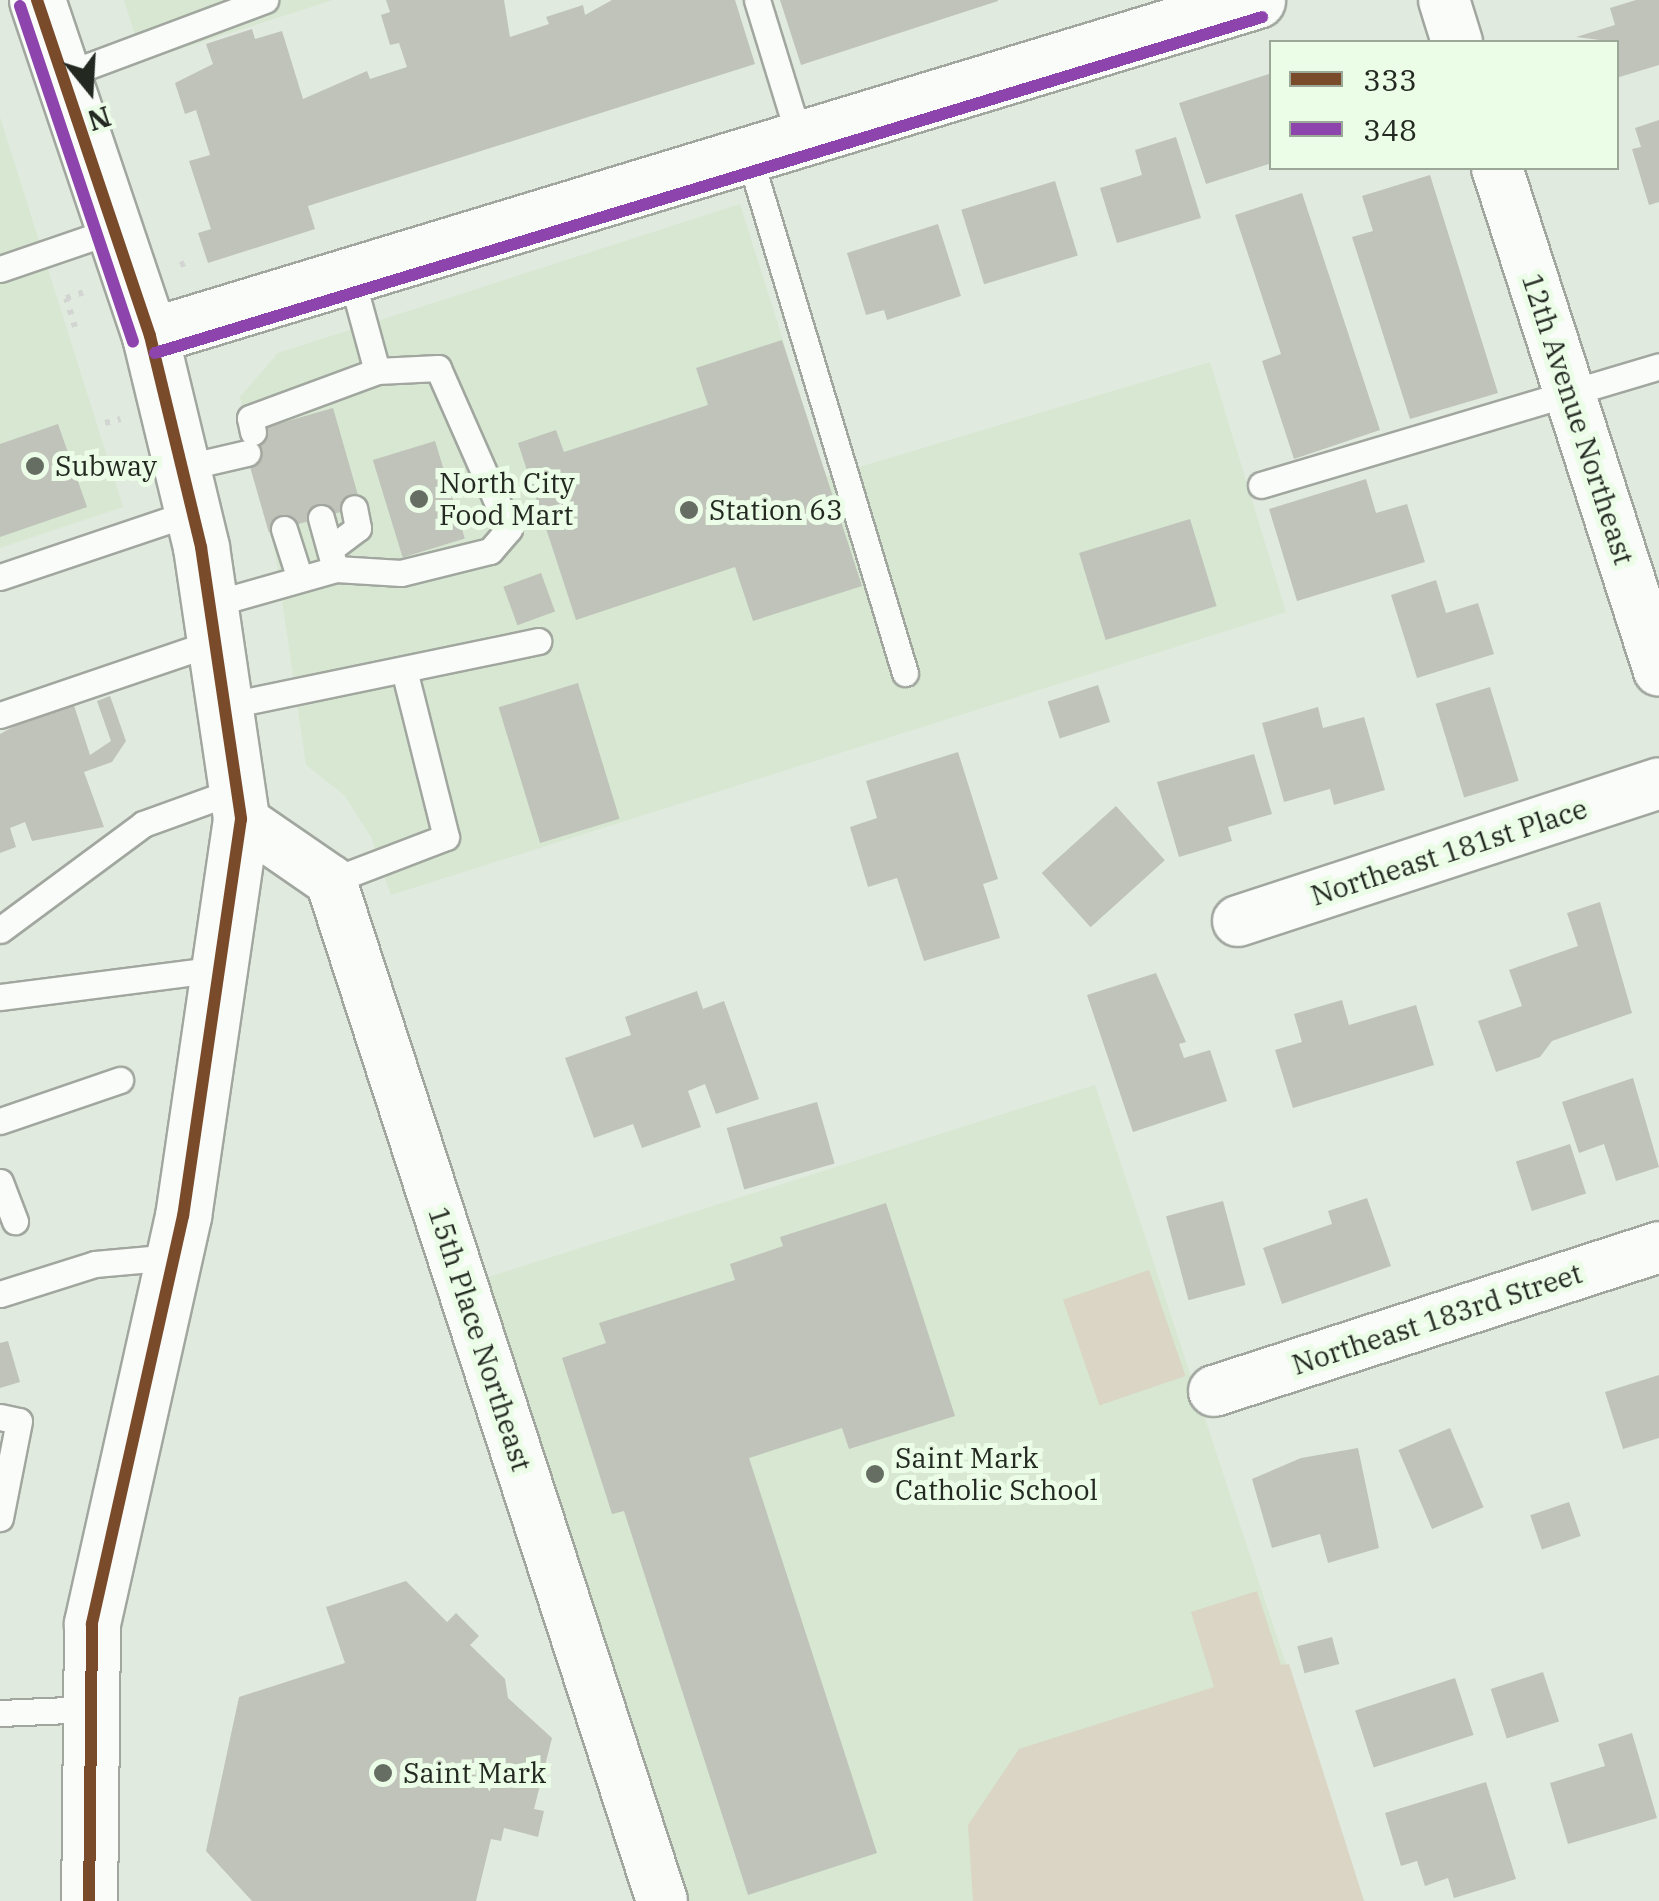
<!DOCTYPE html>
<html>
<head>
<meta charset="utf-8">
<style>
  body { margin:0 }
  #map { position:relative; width:1659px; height:1901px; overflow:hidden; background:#e1eade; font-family:"IBM Plex Serif",serif }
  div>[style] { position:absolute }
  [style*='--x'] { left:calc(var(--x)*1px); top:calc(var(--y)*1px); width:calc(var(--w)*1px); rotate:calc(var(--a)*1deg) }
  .built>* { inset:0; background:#d7e7d2 }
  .green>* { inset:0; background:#dad5c4; transform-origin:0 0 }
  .building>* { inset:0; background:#bfc3b9; transform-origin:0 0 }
  .path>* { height:6px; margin-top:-3px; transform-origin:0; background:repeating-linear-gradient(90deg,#d2d5d1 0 5px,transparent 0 13px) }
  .roads { filter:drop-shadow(2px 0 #a1a79f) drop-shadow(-2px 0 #a1a79f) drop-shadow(0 2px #a1a79f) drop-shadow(0 -2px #a1a79f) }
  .lane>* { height:25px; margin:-12.5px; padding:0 12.5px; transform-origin:12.5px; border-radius:12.5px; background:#fafcfa }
  .street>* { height:50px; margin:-25px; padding:0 25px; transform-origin:25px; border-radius:25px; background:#fafcfa }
  .secondary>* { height:55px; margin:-27.5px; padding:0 27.5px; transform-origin:27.5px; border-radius:27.5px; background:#fafcfa }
  .bus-1>* { height:12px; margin:-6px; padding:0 6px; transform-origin:6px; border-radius:6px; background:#7a4b2a }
  .bus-2>* { height:12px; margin:-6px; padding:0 6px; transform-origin:6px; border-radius:6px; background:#8e44ad }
  .dots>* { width:28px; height:28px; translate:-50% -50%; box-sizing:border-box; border:5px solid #ebfce7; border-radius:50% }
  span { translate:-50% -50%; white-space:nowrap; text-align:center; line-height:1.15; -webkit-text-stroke:10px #ebfce7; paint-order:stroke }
  .street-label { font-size:28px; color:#232921 }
  .poi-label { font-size:28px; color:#232921 }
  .left { translate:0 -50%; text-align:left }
  .legend { position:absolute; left:1269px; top:40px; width:350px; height:130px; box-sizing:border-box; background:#ebfce7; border:2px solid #9ba898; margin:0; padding:12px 18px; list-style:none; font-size:30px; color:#232921 }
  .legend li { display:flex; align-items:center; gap:20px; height:50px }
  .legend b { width:50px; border:2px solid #9ba898 }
  .north { position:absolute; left:40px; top:40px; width:100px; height:100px; -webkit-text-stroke:8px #ebfce7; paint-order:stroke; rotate:162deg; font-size:28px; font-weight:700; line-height:40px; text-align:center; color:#232921 }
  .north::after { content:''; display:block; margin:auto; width:35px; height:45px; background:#232921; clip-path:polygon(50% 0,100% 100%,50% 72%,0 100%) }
</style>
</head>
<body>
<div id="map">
  <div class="built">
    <i style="clip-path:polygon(124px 0,333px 0,143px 61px)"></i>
    <i style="clip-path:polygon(0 117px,123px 507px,0 548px)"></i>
    <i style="clip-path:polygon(740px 204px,826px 477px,1210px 362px,1286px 612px,391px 895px,371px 837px,344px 795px,306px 765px,276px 558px,240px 397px,278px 353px)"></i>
    <i style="clip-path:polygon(1095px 1085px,1364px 1901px,662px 1901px,463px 1285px)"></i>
  </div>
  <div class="green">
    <i style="left:1149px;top:1270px;width:112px;height:91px;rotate:71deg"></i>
    <i style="clip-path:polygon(1257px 1591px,1281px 1665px,1289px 1664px,1364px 1901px,973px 1901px,968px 1825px,1019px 1749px,1214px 1687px,1191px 1612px)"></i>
  </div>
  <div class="building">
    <i style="clip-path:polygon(386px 0,504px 0,510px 37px,549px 24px,546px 17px,583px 5px,585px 15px,612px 0,735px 0,755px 64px,308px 206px,315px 229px,208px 263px,198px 233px,211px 229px,189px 161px,210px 155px,196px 110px,185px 114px,175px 83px,213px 64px,206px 44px,252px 29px,255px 39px,282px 31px,303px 99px,367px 71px,370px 79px,407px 67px,399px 43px,390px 45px,381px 15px,390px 12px)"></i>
    <i style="clip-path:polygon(780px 0,998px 0,998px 1px,801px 65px)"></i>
    <i style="clip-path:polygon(1636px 0,1659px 0,1659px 65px,1616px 78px,1616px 42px,1576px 37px,1615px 25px,1610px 8px)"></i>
    <i style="clip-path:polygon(1272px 73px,1272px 163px,1206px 184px,1179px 103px)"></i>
    <i style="clip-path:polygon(1659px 120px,1659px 202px,1649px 205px,1632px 149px,1641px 147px,1635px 128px)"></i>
    <i style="clip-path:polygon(1176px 137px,1201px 218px,1117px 243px,1100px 188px,1142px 175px,1135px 150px)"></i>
    <i style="clip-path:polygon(1430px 175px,1498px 393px,1410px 419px,1352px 237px,1373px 231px,1362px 196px)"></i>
    <i style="left:1055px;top:181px;width:78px;height:98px;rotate:73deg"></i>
    <i style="clip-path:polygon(1302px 193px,1380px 430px,1294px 459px,1262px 361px,1281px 354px,1235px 215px)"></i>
    <i style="clip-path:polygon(938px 224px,961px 296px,887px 320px,884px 310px,866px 315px,847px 253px)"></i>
    <i style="clip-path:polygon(782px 340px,862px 586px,753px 621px,735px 567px,576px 620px,518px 443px,556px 430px,564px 452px,708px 405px,696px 368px)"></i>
    <i style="left:333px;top:408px;width:102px;height:96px;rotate:74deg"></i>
    <i style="clip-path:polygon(58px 424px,87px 507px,0 537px,0 444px)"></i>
    <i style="left:435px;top:441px;width:102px;height:65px;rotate:73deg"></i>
    <i style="clip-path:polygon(1366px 479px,1376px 513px,1407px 504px,1425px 562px,1297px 601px,1269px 509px)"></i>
    <i style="left:1190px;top:519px;width:91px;height:116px;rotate:73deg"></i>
    <i style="left:541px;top:573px;width:41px;height:40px;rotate:70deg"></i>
    <i style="clip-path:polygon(1436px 580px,1446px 613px,1478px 603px,1494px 654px,1417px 678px,1391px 595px)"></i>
    <i style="left:578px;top:683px;width:142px;height:83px;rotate:73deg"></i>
    <i style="left:1098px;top:685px;width:39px;height:53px;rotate:72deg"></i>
    <i style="left:1490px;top:687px;width:98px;height:57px;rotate:73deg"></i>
    <i style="clip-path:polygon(71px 696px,90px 755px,111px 741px,97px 701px,110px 696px,126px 741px,112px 762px,84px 772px,104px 827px,32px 841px,25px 822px,10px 828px,16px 847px,0 853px,0 734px)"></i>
    <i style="clip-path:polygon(1318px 707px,1323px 728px,1364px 717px,1385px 790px,1334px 805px,1330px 789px,1284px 802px,1262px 723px)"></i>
    <i style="clip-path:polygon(958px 752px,998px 879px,983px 884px,1000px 938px,924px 961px,897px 878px,868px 887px,850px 827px,877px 818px,866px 781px)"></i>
    <i style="clip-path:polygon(1254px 754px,1272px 814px,1228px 827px,1232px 841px,1179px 857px,1157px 782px)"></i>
    <i style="left:1116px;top:806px;width:73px;height:100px;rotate:48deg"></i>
    <i style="clip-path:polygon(1600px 902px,1632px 1013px,1552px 1041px,1540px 1057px,1496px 1072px,1478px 1021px,1522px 1006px,1509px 970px,1578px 946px,1567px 913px)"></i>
    <i style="clip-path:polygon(1156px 973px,1186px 1042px,1179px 1044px,1184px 1058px,1210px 1050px,1227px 1101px,1133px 1132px,1087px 995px)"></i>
    <i style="clip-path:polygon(697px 991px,703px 1009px,724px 1001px,759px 1099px,716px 1114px,705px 1084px,688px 1091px,701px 1127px,642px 1148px,633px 1124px,594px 1138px,565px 1058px,631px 1035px,625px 1017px)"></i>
    <i style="clip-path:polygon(1342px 1000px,1349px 1025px,1416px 1005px,1434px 1065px,1293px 1108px,1275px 1050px,1302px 1042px,1294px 1014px)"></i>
    <i style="clip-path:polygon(1633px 1078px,1659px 1167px,1616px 1181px,1604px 1144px,1579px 1153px,1562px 1102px)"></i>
    <i style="left:817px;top:1102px;width:64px;height:94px;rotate:74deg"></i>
    <i style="left:1570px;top:1144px;width:52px;height:57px;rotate:72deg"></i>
    <i style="clip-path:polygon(1367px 1198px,1391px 1266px,1282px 1304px,1263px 1248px,1332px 1224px,1328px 1211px)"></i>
    <i style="left:1223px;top:1201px;width:87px;height:59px;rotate:75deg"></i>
    <i style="clip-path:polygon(886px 1203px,955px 1416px,849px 1449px,842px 1428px,749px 1458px,877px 1853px,748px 1895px,624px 1511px,612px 1514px,562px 1358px,606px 1343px,599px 1323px,735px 1280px,730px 1264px,783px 1246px,780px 1237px)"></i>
    <i style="clip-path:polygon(8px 1341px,20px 1382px,0 1388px,0 1343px)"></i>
    <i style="clip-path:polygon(1659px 1375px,1659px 1438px,1623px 1449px,1605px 1392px)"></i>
    <i style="left:1450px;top:1428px;width:86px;height:56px;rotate:67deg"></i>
    <i style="clip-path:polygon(1358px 1448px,1379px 1548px,1328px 1563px,1320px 1534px,1272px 1548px,1252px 1479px,1301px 1458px)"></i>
    <i style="left:1569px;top:1502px;width:36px;height:41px;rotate:71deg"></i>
    <i style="clip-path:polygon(406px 1581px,447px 1622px,456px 1613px,479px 1636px,470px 1645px,505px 1679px,508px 1698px,552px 1738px,534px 1809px,544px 1811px,538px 1837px,504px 1828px,501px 1841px,491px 1839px,476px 1901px,252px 1901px,206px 1851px,239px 1697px,345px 1663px,326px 1607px)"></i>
    <i style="left:1332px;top:1637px;width:28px;height:36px;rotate:75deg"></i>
    <i style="left:1543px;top:1672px;width:52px;height:55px;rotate:72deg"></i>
    <i style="left:1455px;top:1678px;width:60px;height:105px;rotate:72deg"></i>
    <i style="clip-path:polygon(1632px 1733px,1657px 1818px,1568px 1844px,1550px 1783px,1605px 1766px,1598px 1744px)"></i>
    <i style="clip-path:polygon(1486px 1782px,1516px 1879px,1454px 1898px,1448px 1878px,1425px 1886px,1417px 1861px,1401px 1866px,1385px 1813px)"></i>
  </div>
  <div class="path">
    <i style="--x:180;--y:265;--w:12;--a:-20"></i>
    <i style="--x:75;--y:327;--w:30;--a:-107"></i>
    <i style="--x:66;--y:298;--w:19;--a:-18"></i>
    <i style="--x:105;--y:423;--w:16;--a:-14"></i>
  </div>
  <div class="roads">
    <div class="lane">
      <i style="--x:757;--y:0;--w:150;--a:72.9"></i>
      <i style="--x:62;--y:76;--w:217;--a:-20.5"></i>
      <i style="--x:750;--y:159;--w:537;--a:73.22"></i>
      <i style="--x:0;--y:269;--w:120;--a:-18.9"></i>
      <i style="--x:253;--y:432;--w:14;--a:-102"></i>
      <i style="--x:250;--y:418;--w:135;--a:-20.3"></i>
      <i style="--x:182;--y:468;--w:67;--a:-13"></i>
      <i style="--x:1261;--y:485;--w:415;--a:-16.6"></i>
      <i style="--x:321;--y:518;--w:45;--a:74.4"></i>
      <i style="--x:284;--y:529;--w:52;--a:72.3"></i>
      <i style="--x:330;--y:549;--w:35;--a:-37"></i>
      <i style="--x:358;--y:528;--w:20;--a:-101"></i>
      <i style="--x:0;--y:577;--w:204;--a:-18.6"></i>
      <i style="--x:209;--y:605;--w:132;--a:-15.8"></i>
      <i style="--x:336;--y:569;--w:65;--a:3.5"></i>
      <i style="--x:401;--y:573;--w:92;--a:-13.9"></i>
      <i style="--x:490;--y:551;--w:29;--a:-49"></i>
      <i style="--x:509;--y:529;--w:176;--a:-113.8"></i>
      <i style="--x:438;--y:368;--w:61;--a:177.2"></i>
      <i style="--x:377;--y:371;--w:98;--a:-105.3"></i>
      <i style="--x:225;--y:706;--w:320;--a:-11.7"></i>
      <i style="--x:0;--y:715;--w:227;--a:-18.8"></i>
      <i style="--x:331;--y:881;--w:123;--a:-20.9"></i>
      <i style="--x:446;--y:837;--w:172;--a:-104.1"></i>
      <i style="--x:0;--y:930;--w:178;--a:-36.5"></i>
      <i style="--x:143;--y:824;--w:100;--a:-19.9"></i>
      <i style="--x:0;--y:997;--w:221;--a:-7.3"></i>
      <i style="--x:0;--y:1121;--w:127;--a:-18.9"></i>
      <i style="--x:0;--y:1182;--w:42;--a:69"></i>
      <i style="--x:0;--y:1294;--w:100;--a:-17.5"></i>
      <i style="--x:95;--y:1264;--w:78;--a:-5.1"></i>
      <i style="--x:0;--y:1417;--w:19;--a:12"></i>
      <i style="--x:19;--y:1421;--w:99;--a:101.1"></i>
      <i style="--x:0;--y:1713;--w:90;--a:-2.5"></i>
    </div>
    <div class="street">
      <i style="--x:1444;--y:0;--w:44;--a:72.8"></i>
      <i style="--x:1497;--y:168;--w:528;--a:72.15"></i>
      <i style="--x:241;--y:819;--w:109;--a:34.6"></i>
      <i style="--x:331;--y:881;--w:1072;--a:72.02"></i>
      <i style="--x:1238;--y:921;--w:443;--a:-18.1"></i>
      <i style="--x:1214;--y:1391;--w:468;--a:-17.9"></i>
    </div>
    <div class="secondary">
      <i style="--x:37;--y:0;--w:354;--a:71.4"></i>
      <i style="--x:150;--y:336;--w:217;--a:76.4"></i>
      <i style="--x:201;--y:547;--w:275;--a:81.6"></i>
      <i style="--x:241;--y:819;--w:401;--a:98.3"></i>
      <i style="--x:183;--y:1216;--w:418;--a:102.6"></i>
      <i style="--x:92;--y:1624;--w:277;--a:90.6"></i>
      <i style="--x:150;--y:336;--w:1157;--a:-16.88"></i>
    </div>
  </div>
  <div class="bus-1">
    <i style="--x:37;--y:0;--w:354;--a:71.4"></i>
    <i style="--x:150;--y:336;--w:217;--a:76.4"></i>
    <i style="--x:201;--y:547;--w:275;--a:81.6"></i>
    <i style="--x:241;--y:819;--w:401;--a:98.3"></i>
    <i style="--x:183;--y:1216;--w:418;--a:102.6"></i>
    <i style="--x:92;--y:1624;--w:277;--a:90.6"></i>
  </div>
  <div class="bus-2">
    <i style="--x:20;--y:6;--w:354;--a:71.4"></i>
    <i style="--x:155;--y:353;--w:1157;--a:-16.88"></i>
  </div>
  <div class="dots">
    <i style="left:35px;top:466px;background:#666d63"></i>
    <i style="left:419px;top:499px;background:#666d63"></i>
    <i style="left:689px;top:510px;background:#666d63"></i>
    <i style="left:875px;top:1474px;background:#666d63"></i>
    <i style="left:383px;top:1773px;background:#666d63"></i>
  </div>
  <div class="street-label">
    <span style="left:1578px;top:419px;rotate:72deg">12th Avenue Northeast</span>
    <span style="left:1449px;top:852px;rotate:-18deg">Northeast 181st Place</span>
    <span style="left:1437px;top:1319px;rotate:-18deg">Northeast 183rd Street</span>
    <span style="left:480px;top:1339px;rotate:72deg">15th Place Northeast</span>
  </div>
  <div class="poi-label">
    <span class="left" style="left:55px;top:466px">Subway</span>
    <span class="left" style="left:439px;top:499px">North City<br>Food Mart</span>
    <span class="left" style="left:709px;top:510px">Station 63</span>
    <span class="left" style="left:895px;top:1474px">Saint Mark<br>Catholic School</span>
    <span class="left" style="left:403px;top:1773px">Saint Mark</span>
  </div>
  <ul class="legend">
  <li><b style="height:12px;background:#7a4b2a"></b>333</li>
  <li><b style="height:12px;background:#8e44ad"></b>348</li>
  </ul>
  <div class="north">N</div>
</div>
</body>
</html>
